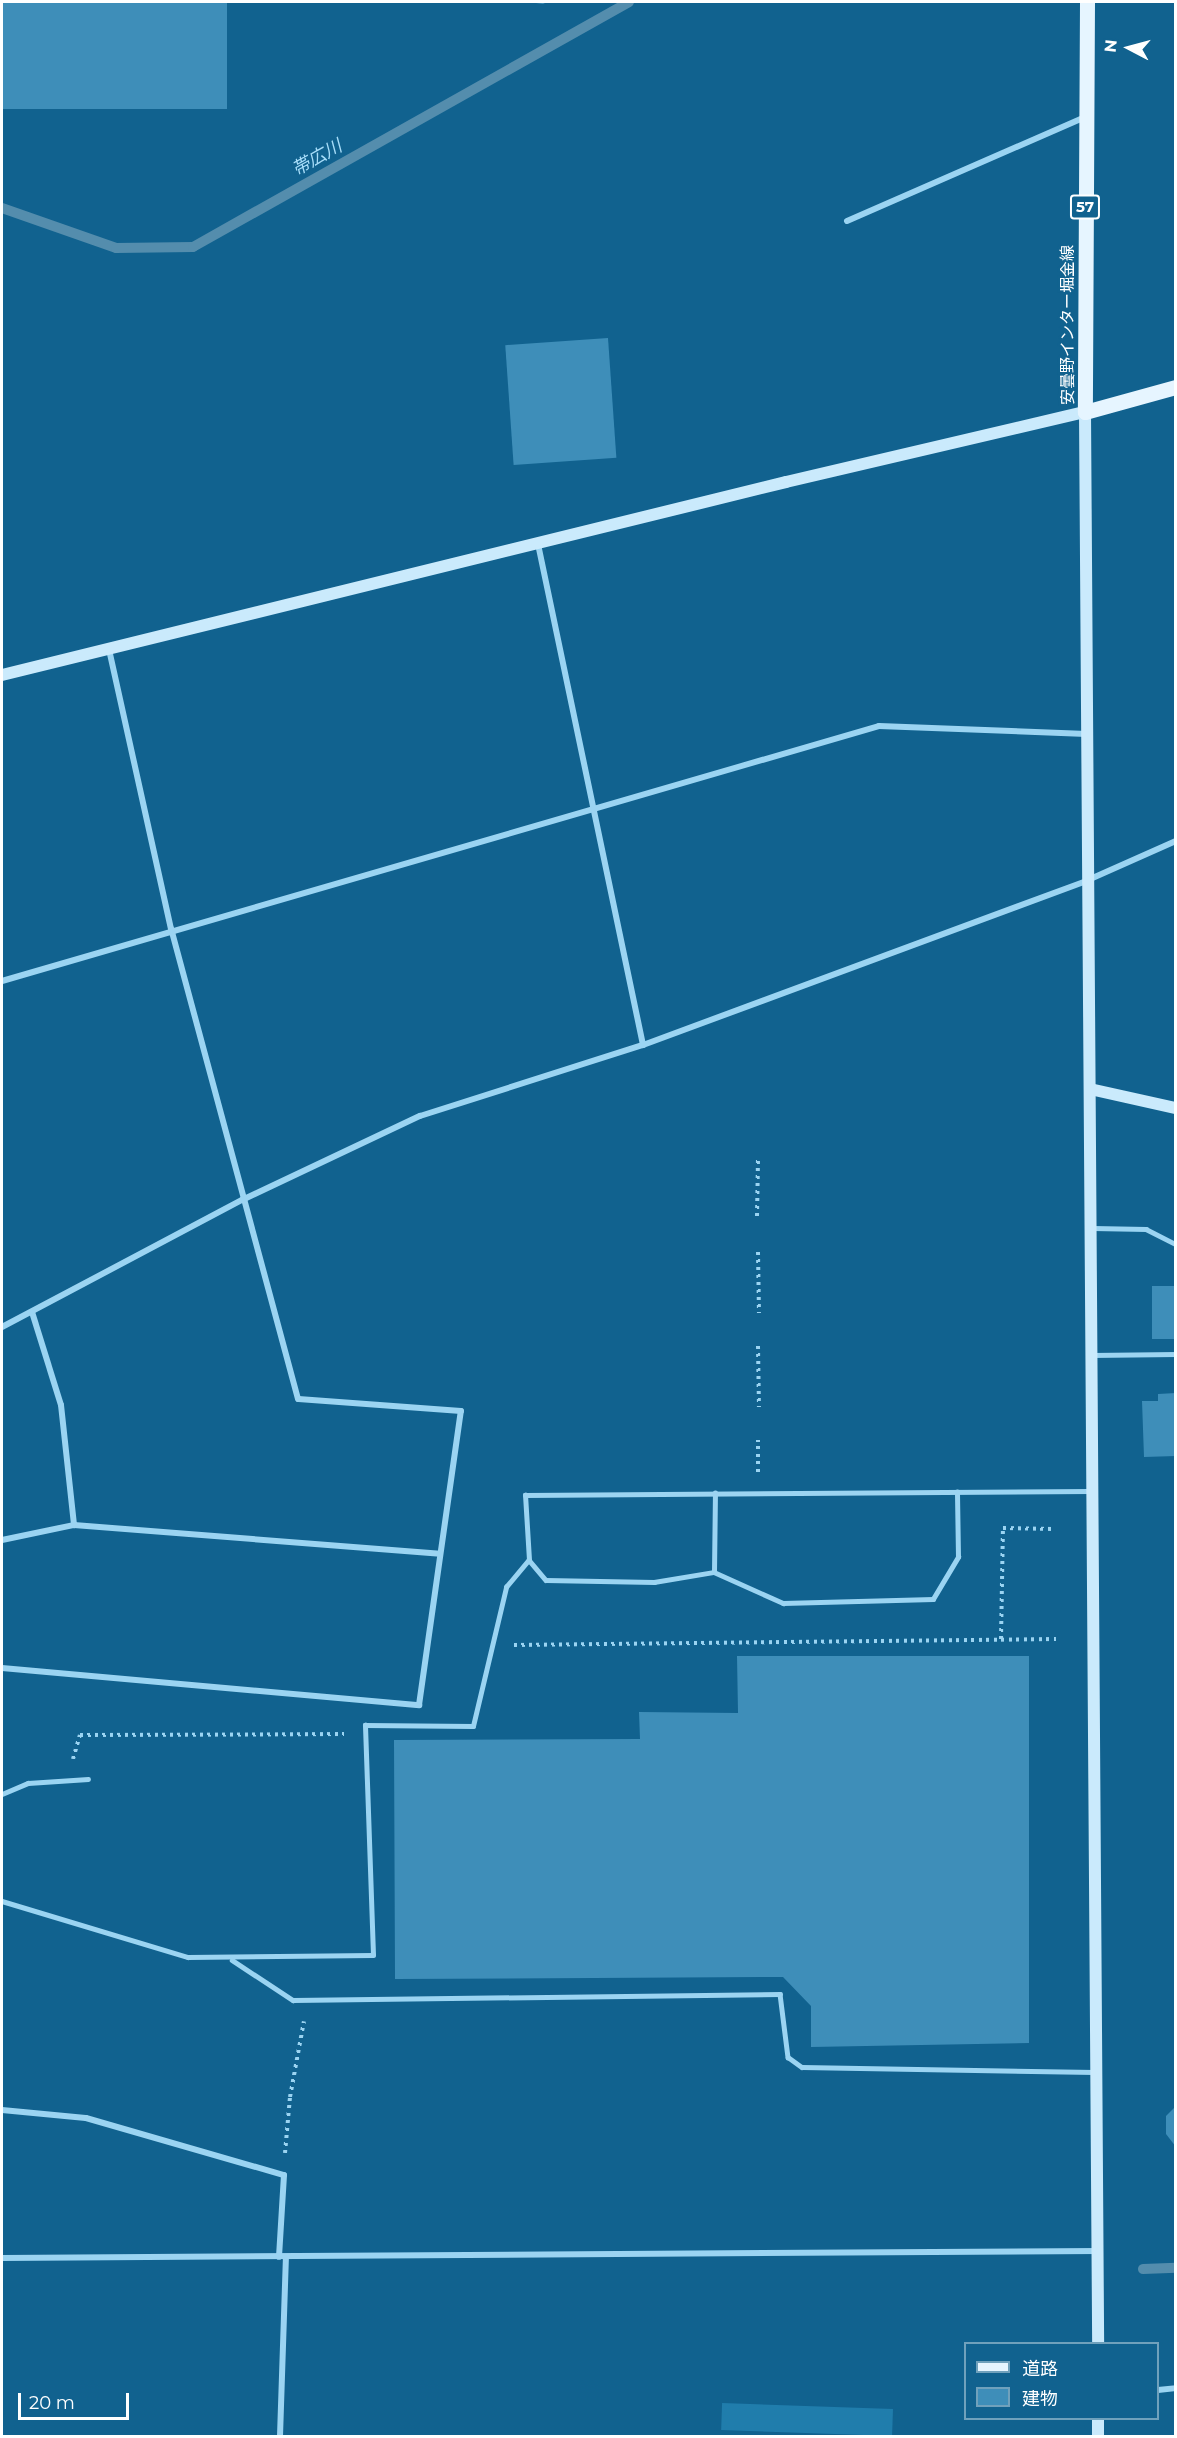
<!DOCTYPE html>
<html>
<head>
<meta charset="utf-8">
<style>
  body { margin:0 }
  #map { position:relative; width:1177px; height:2438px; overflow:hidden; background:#11628f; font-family:Montserrat,"Noto Sans JP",sans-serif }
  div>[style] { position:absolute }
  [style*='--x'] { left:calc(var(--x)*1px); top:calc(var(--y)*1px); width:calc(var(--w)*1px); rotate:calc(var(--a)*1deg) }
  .green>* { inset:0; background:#207dac; transform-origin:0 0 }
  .stream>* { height:10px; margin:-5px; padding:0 5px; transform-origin:5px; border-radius:5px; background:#548dad }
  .building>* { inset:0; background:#3e8eb9; transform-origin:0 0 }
  .path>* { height:4px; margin-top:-2px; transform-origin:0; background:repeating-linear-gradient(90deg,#9bd4f2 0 3px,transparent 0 7.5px) }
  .lane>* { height:4.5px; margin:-2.25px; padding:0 2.25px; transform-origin:2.25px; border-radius:2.25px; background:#9bd4f2 }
  .street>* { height:6px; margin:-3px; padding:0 3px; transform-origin:3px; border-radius:3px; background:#9bd4f2 }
  .secondary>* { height:12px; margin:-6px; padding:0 6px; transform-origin:6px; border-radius:6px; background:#caeafc }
  .primary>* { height:15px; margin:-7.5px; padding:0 7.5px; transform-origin:7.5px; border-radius:7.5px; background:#e6f5ff }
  span { translate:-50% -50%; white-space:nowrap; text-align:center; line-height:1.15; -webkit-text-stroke:4.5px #11628f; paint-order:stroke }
  .shield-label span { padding:2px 4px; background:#11628f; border:2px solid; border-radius:4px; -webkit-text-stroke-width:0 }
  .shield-label { font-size:15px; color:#fff; font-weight:700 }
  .street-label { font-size:16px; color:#fff }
  .water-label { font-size:18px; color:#a7ddf9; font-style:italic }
  .frame { position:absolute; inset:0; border:3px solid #fff; pointer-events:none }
  .legend { position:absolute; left:964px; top:2342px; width:195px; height:78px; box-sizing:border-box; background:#11628f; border:2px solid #70a1bc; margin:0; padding:8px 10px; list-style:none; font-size:18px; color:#fff }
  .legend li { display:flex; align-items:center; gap:12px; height:30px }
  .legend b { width:30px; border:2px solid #70a1bc }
  .north { position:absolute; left:1099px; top:18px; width:60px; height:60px; -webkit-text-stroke:4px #11628f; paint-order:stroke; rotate:276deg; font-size:16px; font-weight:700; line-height:24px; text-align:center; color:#fff }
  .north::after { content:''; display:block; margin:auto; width:21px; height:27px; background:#fff; clip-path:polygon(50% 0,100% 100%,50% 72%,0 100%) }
  .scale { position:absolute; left:18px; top:2393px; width:111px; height:27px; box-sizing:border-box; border:3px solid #fff; border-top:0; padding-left:8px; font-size:18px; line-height:21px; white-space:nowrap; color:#fff; -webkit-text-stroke:4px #11628f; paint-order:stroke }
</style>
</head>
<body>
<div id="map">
  <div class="green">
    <i style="left:893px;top:2409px;width:27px;height:171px;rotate:92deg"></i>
  </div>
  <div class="stream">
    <i style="--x:2;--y:208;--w:121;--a:19.3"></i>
    <i style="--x:116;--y:248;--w:77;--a:-0.7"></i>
    <i style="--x:193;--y:247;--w:500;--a:-29.33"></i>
    <i style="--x:1143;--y:2269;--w:33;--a:-2"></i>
  </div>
  <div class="building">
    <i style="left:2px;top:2px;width:225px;height:107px"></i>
    <i style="clip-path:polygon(529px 2px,547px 2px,543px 4px)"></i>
    <i style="left:608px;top:338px;width:120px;height:103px;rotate:86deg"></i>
    <i style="left:1152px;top:1286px;width:24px;height:53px"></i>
    <i style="clip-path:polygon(1176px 1393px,1176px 1456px,1144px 1457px,1142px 1401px,1158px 1401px,1158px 1394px)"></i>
    <i style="clip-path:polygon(737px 1656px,1029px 1656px,1029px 2043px,811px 2047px,811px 2006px,783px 1977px,395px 1979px,394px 1740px,640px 1739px,639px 1712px,738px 1713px)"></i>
    <i style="clip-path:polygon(1176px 2106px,1176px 2147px,1166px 2134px,1166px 2116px)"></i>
  </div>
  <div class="path">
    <i style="--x:757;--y:1216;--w:59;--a:-89"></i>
    <i style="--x:758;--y:1252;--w:61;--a:89.1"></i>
    <i style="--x:758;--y:1346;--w:61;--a:89.1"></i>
    <i style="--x:758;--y:1472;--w:32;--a:-90"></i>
    <i style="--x:1001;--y:1639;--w:111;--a:-89"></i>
    <i style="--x:1003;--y:1528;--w:50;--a:1.1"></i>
    <i style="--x:514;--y:1645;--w:542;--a:-0.63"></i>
    <i style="--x:73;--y:1759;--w:25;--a:-74"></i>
    <i style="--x:80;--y:1735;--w:264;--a:-0.2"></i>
    <i style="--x:285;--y:2153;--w:56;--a:-84.9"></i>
    <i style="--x:290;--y:2097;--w:77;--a:-79.6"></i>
  </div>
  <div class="lane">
    <i style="--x:1093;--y:1228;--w:53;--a:1.1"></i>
    <i style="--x:1146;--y:1229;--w:34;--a:27"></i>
    <i style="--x:1091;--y:1355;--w:85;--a:-0.7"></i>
    <i style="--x:529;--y:1560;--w:26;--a:50"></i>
    <i style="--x:546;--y:1580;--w:108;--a:1.1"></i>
    <i style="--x:654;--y:1582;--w:61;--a:-9.5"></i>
    <i style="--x:714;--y:1572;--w:76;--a:24.2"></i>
    <i style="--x:783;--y:1603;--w:150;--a:-1.5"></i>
    <i style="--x:933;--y:1599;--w:49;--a:-59.2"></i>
    <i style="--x:958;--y:1557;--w:65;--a:-90.9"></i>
    <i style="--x:714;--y:1572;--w:79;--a:-89.3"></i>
    <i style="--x:2;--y:1794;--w:28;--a:-23"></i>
    <i style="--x:28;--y:1783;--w:60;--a:-3.8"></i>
    <i style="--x:2;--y:1901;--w:194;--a:16.8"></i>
    <i style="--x:188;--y:1957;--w:185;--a:-0.6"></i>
    <i style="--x:373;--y:1955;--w:230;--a:-92"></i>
    <i style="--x:365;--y:1725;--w:108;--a:0.5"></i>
    <i style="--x:473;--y:1726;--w:143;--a:-76.6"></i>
    <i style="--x:506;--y:1587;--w:35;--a:-50"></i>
    <i style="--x:529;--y:1560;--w:65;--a:-93.5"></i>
    <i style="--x:525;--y:1495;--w:565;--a:-0.41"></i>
    <i style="--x:232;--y:1960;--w:73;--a:33.3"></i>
    <i style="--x:293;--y:2000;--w:487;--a:-0.7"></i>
    <i style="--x:780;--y:1994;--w:64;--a:82.8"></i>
    <i style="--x:788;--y:2057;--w:17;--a:36"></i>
    <i style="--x:802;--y:2067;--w:292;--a:1"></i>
  </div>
  <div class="street">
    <i style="--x:847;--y:221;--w:260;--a:-23.6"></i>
    <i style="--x:538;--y:544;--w:512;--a:78.16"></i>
    <i style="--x:2;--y:981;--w:913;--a:-16.21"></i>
    <i style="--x:879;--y:726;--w:208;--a:2.2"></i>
    <i style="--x:32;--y:1312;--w:97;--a:72.7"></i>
    <i style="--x:61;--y:1405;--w:121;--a:83.8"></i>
    <i style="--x:2;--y:1327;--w:272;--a:-27.9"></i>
    <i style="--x:242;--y:1200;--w:197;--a:-25.3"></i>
    <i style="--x:420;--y:1116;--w:234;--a:-17.7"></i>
    <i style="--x:643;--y:1045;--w:475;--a:-20.3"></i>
    <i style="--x:1088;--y:880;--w:96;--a:-23.9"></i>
    <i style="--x:2;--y:1540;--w:74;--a:-11.8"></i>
    <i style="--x:74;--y:1525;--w:367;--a:4.5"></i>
    <i style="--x:2;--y:1668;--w:419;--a:5.1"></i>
    <i style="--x:419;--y:1705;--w:297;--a:-81.9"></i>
    <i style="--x:461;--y:1411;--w:163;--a:-175.8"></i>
    <i style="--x:298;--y:1399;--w:487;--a:-105.1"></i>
    <i style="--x:171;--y:929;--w:287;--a:-102.5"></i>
    <i style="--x:2;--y:2110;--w:84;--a:5.4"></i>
    <i style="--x:86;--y:2118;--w:206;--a:16.1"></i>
    <i style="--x:284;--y:2175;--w:82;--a:93.5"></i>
    <i style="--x:2;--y:2258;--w:1097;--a:-0.37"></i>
    <i style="--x:1158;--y:2390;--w:18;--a:-6"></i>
    <i style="--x:280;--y:2436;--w:179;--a:-88.1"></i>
  </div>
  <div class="secondary">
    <i style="--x:2;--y:675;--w:807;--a:-13.83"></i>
    <i style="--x:786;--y:482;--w:307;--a:-13.2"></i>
    <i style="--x:1085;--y:412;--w:1932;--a:89.61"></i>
    <i style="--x:1090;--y:1089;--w:88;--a:12.5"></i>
    <i style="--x:1098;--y:2418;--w:18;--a:90"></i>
  </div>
  <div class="primary">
    <i style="--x:1087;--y:2;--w:410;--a:90.3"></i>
    <i style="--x:1085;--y:412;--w:94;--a:-15.4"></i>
  </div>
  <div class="shield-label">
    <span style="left:1085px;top:207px">57</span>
  </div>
  <div class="street-label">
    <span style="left:1068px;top:325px;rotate:-90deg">安曇野インター堀金線</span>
  </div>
  <div class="water-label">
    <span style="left:317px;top:158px;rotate:-29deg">帯広川</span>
  </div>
  <div class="frame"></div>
  <ul class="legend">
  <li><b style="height:8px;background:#e6f5ff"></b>道路</li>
  <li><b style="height:16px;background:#3e8eb9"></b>建物</li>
  </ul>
  <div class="north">N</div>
  <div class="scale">20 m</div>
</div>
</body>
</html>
